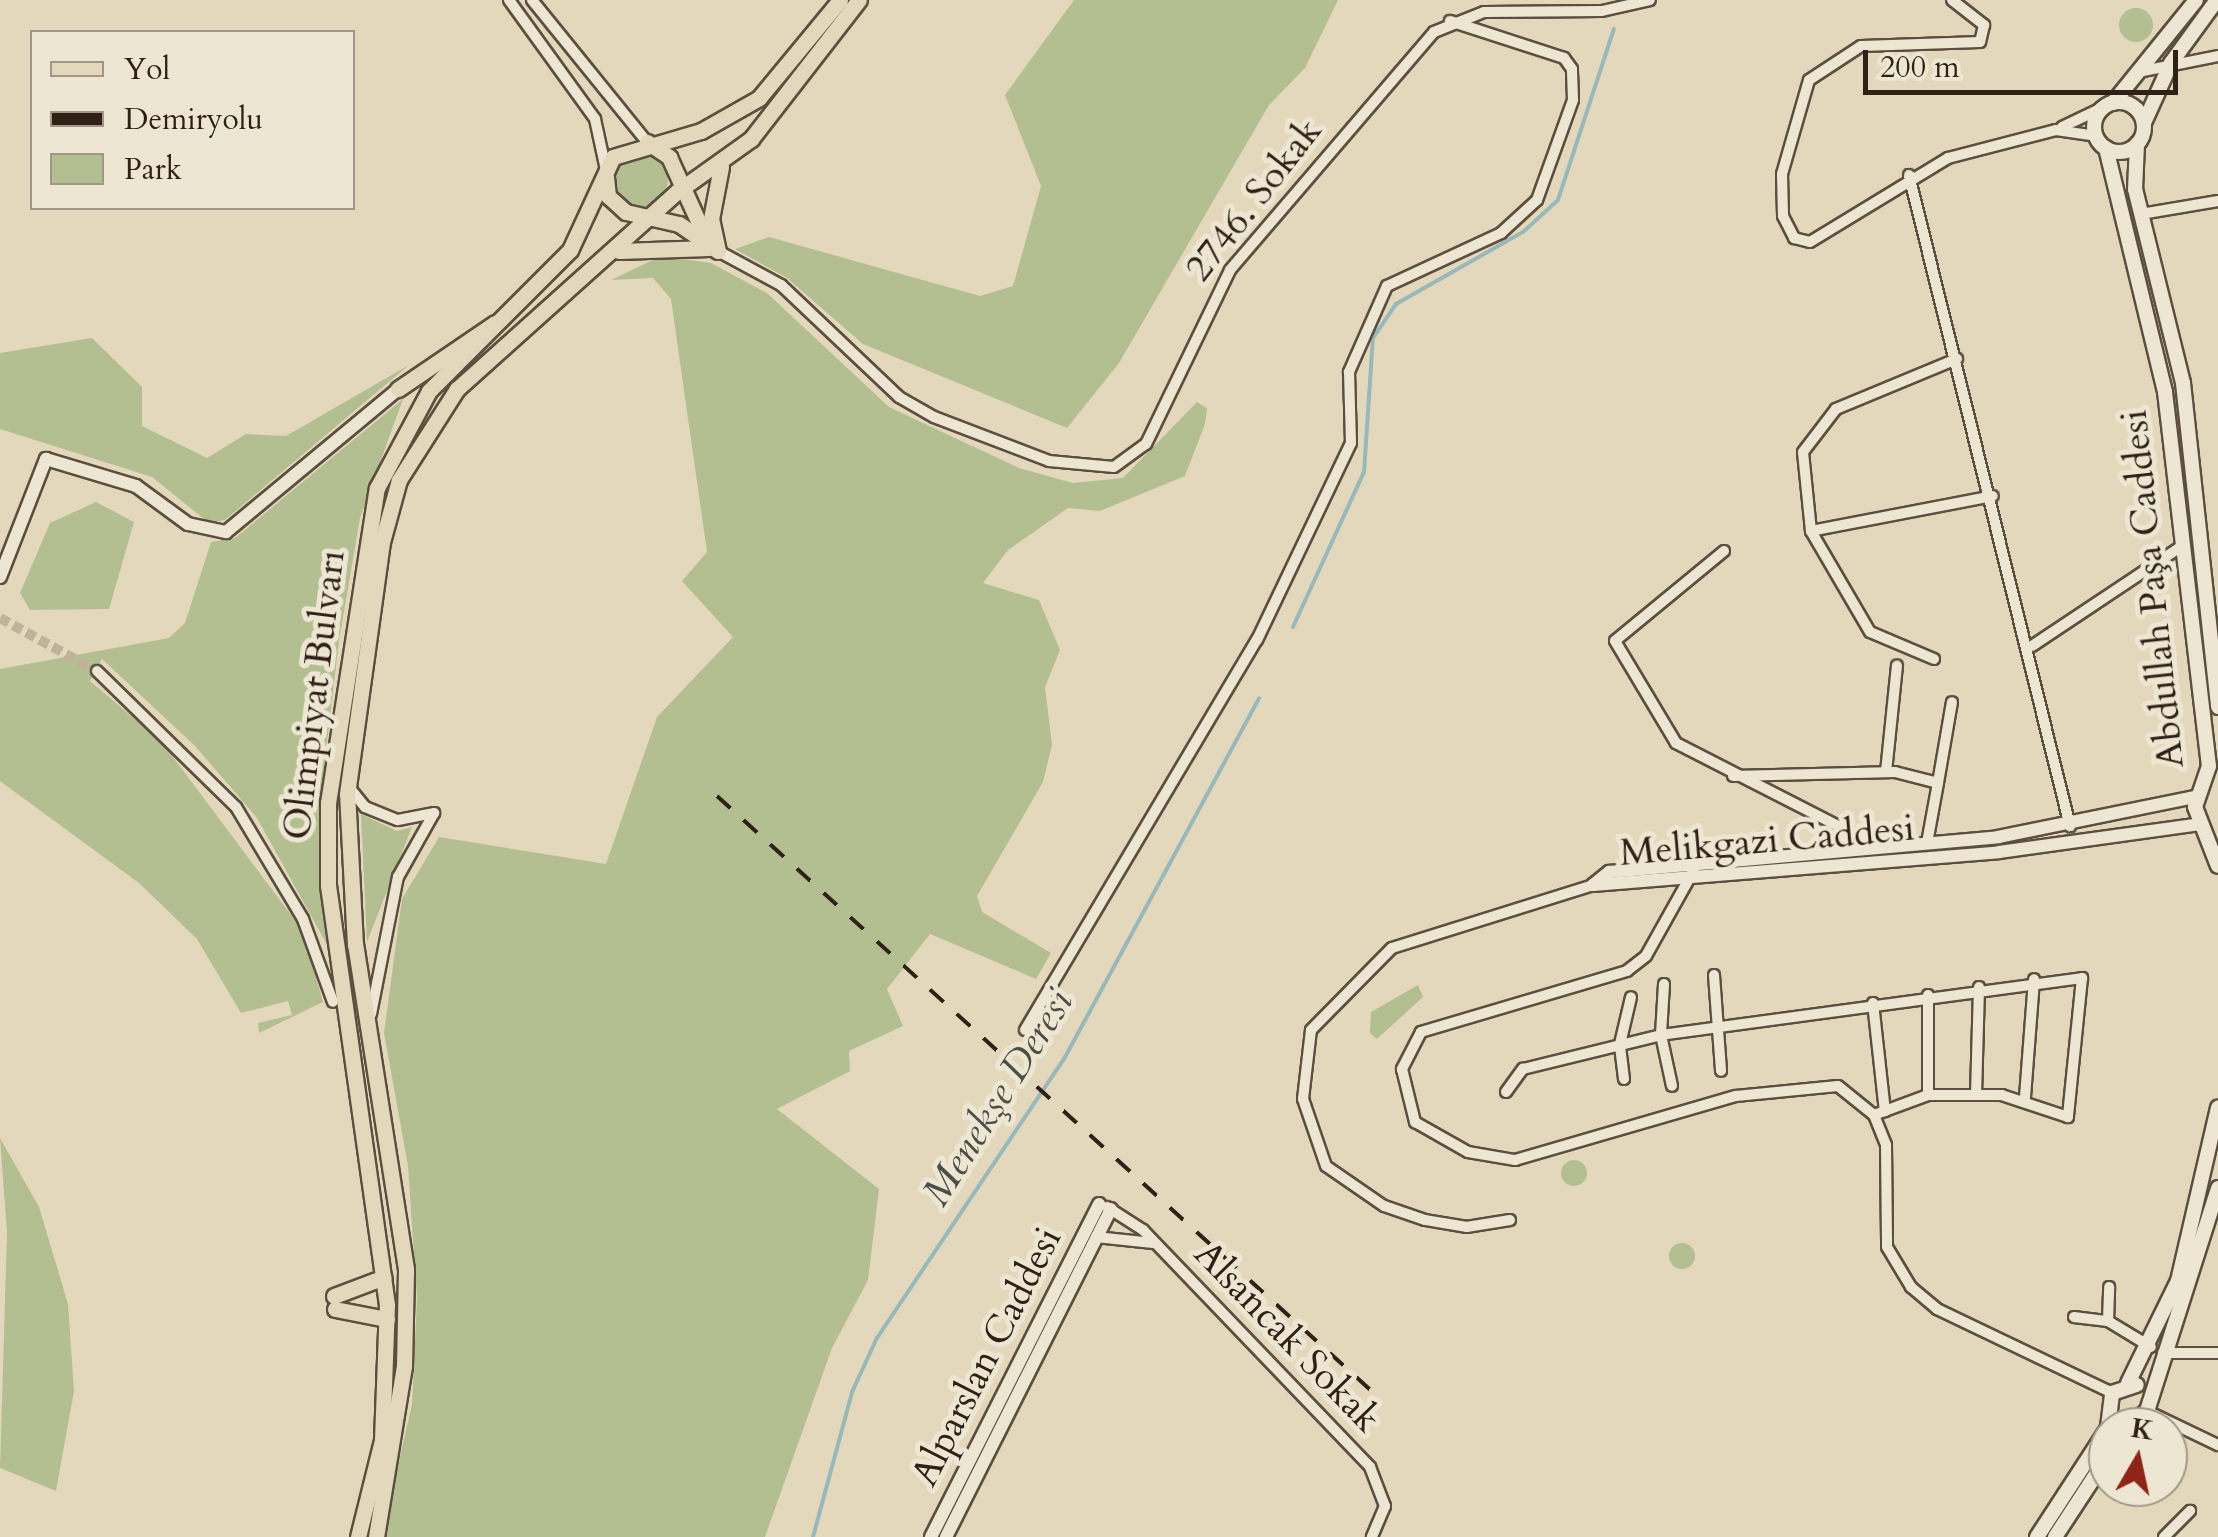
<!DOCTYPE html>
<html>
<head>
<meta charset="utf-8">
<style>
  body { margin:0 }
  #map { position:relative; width:2218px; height:1537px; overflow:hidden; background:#e4d8bc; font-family:Cardo,serif }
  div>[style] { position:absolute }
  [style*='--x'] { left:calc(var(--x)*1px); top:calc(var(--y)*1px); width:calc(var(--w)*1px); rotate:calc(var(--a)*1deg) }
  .green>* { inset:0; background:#b4bf91 }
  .round { border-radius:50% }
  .stream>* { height:4px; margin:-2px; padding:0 2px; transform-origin:2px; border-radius:2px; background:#98b8b9 }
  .minor-tunnel>* { height:10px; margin-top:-5px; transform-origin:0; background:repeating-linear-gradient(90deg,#c0b39b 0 10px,transparent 0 15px) }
  .roads { filter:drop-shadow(2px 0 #5c4f3f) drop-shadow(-2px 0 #5c4f3f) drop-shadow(0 2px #5c4f3f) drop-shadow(0 -2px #5c4f3f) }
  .minor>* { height:10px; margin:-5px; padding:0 5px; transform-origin:5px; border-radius:5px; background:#ede6d3 }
  .tertiary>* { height:12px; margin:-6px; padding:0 6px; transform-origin:6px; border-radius:6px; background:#ede6d3 }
  .secondary>* { height:14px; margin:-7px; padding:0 7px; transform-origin:7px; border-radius:7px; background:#ede6d3 }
  .secondary>.ring { margin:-7px; padding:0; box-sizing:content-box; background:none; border:14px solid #ede6d3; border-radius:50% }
  .primary>* { height:15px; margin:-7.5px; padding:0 7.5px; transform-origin:7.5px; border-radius:7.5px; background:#e4d8bc }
  .rail>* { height:4px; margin-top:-2px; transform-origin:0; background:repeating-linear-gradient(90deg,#2f2115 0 18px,transparent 0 36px) }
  span { translate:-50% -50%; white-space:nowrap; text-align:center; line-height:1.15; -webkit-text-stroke:10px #ede6d3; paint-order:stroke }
  .street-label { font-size:38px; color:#2f2115 }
  .water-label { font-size:40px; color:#4e4e46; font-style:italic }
  .legend { position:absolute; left:30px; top:30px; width:325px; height:180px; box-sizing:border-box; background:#ede6d3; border:2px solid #a19787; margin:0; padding:12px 18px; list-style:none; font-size:30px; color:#2f2115 }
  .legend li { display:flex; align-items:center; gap:20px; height:50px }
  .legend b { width:50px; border:2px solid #a19787 }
  .north { position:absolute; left:2088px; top:1407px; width:100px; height:100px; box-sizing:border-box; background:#ede6d3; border:2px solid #a19787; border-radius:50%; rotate:9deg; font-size:28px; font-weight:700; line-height:40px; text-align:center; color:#2f2115 }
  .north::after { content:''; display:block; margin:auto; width:35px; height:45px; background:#8f2418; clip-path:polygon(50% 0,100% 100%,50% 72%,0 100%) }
  .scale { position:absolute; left:1863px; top:50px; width:315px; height:45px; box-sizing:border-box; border:5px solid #2f2115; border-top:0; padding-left:12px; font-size:30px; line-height:35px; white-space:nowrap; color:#2f2115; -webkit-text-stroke:8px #ede6d3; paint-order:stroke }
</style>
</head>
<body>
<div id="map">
  <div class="green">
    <i style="clip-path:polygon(1074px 0,1338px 0,1305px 68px,1269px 105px,1119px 363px,1067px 428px,863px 344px,787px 278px,735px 249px,769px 237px,980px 296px,1013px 286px,1041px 186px,1005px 95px)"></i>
    <i class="round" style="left:2119px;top:8px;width:34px;height:34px"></i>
    <i class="round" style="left:614px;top:153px;width:54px;height:54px"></i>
    <i style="clip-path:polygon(661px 256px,711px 263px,767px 293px,889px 407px,1019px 468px,1073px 483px,1123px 478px,1197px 402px,1207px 408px,1205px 424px,1185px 476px,1100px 511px,1068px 508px,1008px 550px,983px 583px,1039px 600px,1060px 650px,1045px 687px,1052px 745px,1043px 782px,977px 896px,982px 912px,1051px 953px,1036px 979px,930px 934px,887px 989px,903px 1026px,849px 1051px,850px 1071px,777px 1109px,879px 1189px,868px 1280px,832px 1348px,765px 1537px,381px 1537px,412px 1405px,417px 1298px,408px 1166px,384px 1033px,402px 899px,439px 837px,606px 864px,657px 717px,733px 637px,682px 581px,707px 552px,671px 299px,653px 278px,611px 280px)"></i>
    <i style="clip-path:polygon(92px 338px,142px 387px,142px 426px,207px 458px,246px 434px,286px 436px,409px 365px,225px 520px,209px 523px,152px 477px,0 429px,0 353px)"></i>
    <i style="clip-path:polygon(403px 399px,360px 518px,339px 641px,323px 777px,330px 950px,257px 818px,195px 746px,102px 659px,90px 681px,161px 741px,303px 931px,323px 1002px,259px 1033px,258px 1023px,292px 1015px,288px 1001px,241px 1013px,197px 939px,139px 883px,0 781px,0 669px,169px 638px,185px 623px,211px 542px,235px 538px)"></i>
    <i style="clip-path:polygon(96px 502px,134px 522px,109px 609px,30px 610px,20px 593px,50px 523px)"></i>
    <i style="clip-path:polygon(361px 814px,397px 831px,412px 827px,367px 942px)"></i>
    <i style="clip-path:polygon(1418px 985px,1423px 997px,1377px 1039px,1370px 1033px,1371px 1012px)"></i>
    <i style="clip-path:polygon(0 1138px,39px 1207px,68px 1304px,74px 1391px,56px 1491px,0 1468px,7px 1233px)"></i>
    <i class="round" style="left:1561px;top:1160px;width:26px;height:26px"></i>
    <i class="round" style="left:1669px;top:1243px;width:26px;height:26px"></i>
  </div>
  <div class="stream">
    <i style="--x:1293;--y:627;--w:170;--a:-65.4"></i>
    <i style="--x:1364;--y:472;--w:134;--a:-86.2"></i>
    <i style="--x:1373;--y:338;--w:41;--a:-55.9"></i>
    <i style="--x:1396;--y:304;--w:146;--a:-29.6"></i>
    <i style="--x:1523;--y:232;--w:47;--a:-42.4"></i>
    <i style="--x:1558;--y:200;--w:180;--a:-71.9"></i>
    <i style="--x:813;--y:1537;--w:150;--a:-74.9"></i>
    <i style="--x:852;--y:1392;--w:60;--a:-65.2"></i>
    <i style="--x:877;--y:1338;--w:336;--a:-56.2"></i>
    <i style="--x:1064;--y:1059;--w:410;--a:-61.6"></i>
  </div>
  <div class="minor-tunnel">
    <i style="--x:0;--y:618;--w:111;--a:28.7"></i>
  </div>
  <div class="roads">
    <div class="minor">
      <i style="--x:509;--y:0;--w:147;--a:54.1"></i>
      <i style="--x:595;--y:119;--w:52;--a:77.8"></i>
      <i style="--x:532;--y:0;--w:183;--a:51"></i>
      <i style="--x:1952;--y:0;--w:41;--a:38"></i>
      <i style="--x:1984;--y:25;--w:17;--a:103"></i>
      <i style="--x:1980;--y:42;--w:119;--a:178.1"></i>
      <i style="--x:1861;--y:46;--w:62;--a:146.8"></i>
      <i style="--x:1809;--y:80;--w:98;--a:106"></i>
      <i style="--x:1782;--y:174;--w:42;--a:88.6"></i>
      <i style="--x:1783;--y:216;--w:25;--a:63"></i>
      <i style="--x:1794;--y:238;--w:16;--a:14"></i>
      <i style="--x:1810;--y:242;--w:162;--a:-31.3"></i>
      <i style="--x:1948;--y:158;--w:112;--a:-14.5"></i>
      <i style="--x:2056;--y:130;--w:40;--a:8.5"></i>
      <i style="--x:2143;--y:71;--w:76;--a:-11.3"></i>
      <i style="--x:2062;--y:127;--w:44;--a:-25.4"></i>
      <i style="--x:1909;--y:175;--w:671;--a:76.11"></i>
      <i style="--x:2141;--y:214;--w:78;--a:-9.6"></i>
      <i style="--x:718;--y:251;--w:72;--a:28.4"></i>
      <i style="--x:781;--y:285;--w:163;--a:43.5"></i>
      <i style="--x:899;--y:397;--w:40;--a:29.7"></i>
      <i style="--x:934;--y:417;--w:123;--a:20.9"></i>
      <i style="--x:1049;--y:461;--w:65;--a:5.3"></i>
      <i style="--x:1114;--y:467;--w:39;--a:-36"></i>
      <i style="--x:1146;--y:444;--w:193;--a:-64.2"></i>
      <i style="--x:1230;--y:270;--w:313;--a:-49.4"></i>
      <i style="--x:1434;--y:32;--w:54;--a:-21.8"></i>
      <i style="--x:1484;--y:12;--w:118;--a:-0.5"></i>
      <i style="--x:1602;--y:11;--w:49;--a:-12.9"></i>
      <i style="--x:1811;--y:531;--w:185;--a:-10.9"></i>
      <i style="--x:1724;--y:551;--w:141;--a:140.5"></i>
      <i style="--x:1615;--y:641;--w:119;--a:59.1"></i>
      <i style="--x:1676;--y:743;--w:228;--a:27.1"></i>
      <i style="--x:2032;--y:646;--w:180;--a:-33.7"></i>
      <i style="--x:1934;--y:659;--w:69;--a:-157.1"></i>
      <i style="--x:1870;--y:632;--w:117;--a:-120.3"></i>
      <i style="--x:1811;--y:531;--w:79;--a:-95.8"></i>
      <i style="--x:1803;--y:452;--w:54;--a:-52.5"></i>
      <i style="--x:1836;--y:409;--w:131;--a:-22.5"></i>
      <i style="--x:97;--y:671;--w:194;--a:44.4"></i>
      <i style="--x:236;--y:807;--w:131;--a:59.1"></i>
      <i style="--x:303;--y:919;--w:88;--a:70.1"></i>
      <i style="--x:1886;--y:772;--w:107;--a:-84.1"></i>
      <i style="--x:1733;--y:776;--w:162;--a:-1.4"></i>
      <i style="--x:1895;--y:772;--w:44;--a:14.3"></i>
      <i style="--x:1938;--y:783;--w:61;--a:100.4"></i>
      <i style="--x:1938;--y:783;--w:82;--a:-80.2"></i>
      <i style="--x:348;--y:786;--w:27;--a:51"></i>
      <i style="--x:365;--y:807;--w:35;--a:22"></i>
      <i style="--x:398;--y:820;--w:37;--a:-11"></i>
      <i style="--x:1694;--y:870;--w:98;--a:119.2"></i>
      <i style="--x:1646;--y:956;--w:24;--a:142"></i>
      <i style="--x:1627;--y:971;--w:215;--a:163.5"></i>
      <i style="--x:1421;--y:1032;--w:42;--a:117.2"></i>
      <i style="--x:1402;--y:1069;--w:55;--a:76.2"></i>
      <i style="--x:1415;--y:1122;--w:61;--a:29.5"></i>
      <i style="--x:1468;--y:1152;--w:48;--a:9.7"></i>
      <i style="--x:1515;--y:1160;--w:230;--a:-16.2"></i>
      <i style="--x:1736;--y:1096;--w:102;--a:-5.6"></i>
      <i style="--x:1838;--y:1086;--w:46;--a:38.9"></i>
      <i style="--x:1874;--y:1115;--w:32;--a:68"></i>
      <i style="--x:1886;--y:1145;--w:102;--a:89.4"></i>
      <i style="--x:1887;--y:1247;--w:47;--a:59"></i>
      <i style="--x:1911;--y:1287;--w:34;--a:40"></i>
      <i style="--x:1937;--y:1309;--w:194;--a:25.6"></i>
      <i style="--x:1714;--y:975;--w:96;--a:85.8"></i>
      <i style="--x:1664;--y:984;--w:51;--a:93.4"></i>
      <i style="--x:1661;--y:1035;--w:52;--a:77.8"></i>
      <i style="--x:1928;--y:995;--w:100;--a:90"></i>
      <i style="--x:1873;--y:1003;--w:109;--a:83.7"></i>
      <i style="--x:371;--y:1014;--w:140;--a:-78.9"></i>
      <i style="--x:398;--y:877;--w:73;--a:-60.6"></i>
      <i style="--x:1025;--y:1030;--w:454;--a:-59.3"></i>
      <i style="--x:1257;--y:640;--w:218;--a:-64.5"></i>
      <i style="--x:1351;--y:443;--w:71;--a:-91.6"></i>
      <i style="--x:1349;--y:372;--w:94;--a:-66.2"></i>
      <i style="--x:1387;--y:286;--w:126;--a:-24.9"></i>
      <i style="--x:1501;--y:233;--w:49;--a:-42.5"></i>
      <i style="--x:1537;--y:200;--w:106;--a:-70.2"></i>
      <i style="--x:1573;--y:100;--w:31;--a:-92"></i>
      <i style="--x:1572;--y:69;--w:14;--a:-126"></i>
      <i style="--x:1564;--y:58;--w:120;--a:-162"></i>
      <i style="--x:1624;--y:1079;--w:35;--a:-97"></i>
      <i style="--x:1620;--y:1044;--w:48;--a:-76.8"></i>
      <i style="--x:1506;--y:1092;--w:29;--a:-54"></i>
      <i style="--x:1523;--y:1069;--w:142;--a:-13.8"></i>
      <i style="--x:1661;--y:1035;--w:425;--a:-7.7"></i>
      <i style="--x:2082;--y:978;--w:140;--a:95.8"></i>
      <i style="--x:2068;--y:1117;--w:70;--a:-161.6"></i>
      <i style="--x:2002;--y:1095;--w:74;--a:180"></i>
      <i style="--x:1928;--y:1095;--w:58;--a:159.7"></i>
      <i style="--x:1976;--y:1095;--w:108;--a:-88.4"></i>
      <i style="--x:2025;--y:1097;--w:118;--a:-85.6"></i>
      <i style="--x:1107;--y:1207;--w:43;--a:32.6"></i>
      <i style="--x:1143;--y:1230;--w:328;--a:46.2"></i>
      <i style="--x:1370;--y:1467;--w:42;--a:69"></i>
      <i style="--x:1385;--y:1506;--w:34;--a:113"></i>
      <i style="--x:1510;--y:1220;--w:44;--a:170.8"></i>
      <i style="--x:1467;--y:1227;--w:43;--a:-170.5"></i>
      <i style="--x:1425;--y:1220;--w:43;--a:-161.1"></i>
      <i style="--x:1384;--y:1206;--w:70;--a:-145.4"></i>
      <i style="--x:1326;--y:1166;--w:71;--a:-108.9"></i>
      <i style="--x:1303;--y:1099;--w:69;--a:-83.4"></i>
      <i style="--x:1311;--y:1030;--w:115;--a:-45.4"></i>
      <i style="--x:1392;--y:948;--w:211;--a:-17.4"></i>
      <i style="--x:1096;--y:1237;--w:57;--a:6"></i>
      <i style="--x:2074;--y:1317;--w:34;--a:7"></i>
      <i style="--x:2108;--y:1321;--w:50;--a:31.2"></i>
      <i style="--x:2108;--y:1321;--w:34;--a:-88"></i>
      <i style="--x:2163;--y:1353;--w:55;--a:0"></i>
      <i style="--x:2147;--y:1411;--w:79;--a:25.6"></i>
      <i style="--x:2164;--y:1537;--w:37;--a:-45"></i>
    </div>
    <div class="tertiary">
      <i style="--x:0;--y:577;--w:127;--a:-68.7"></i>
      <i style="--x:46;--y:459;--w:94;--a:16.7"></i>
      <i style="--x:136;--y:486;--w:64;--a:36.2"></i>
      <i style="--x:188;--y:524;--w:39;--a:12"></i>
      <i style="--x:226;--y:532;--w:224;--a:-39.7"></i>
      <i style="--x:1593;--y:885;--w:21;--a:-39"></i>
      <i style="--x:1609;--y:872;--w:391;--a:-5.1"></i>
      <i style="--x:1998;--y:837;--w:205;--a:-11.5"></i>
      <i style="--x:1593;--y:885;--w:407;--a:-4.6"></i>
      <i style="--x:1999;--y:852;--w:203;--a:-7.9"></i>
      <i style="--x:931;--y:1537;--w:373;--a:-63.2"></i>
      <i style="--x:946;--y:1537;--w:367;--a:-63.3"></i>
    </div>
    <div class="secondary">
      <i class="ring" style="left:2094px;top:102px;width:36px;height:36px"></i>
      <i style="--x:2113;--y:103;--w:132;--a:-51.1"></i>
      <i style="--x:2144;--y:123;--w:66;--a:-65.8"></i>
      <i style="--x:2171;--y:63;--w:78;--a:-53.9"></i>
      <i style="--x:2137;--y:144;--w:45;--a:92.5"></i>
      <i style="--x:2135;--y:189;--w:200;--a:76.1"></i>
      <i style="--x:2183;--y:383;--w:326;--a:83.8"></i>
      <i style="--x:2106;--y:148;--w:251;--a:76.4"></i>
      <i style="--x:2165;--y:392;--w:377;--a:83.3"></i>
      <i style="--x:2209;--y:766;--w:43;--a:108.9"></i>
      <i style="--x:2195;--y:807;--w:63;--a:68.7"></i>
      <i style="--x:2128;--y:1383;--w:114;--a:-63.9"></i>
      <i style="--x:2178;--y:1281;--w:178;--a:-77"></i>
      <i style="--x:2108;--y:1427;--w:34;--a:-83"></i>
      <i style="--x:2112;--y:1393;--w:26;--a:-18"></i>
      <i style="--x:2127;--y:1427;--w:26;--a:-39"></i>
      <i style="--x:2147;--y:1411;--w:234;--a:-72.3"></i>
      <i style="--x:2037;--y:1537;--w:130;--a:-56.9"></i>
      <i style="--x:2055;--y:1537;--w:97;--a:-56.8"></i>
    </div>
    <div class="primary">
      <i style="--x:647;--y:142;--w:27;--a:34"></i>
      <i style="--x:669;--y:157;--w:82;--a:65.6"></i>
      <i style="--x:606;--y:177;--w:19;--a:84"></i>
      <i style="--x:608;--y:196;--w:24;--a:42"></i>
      <i style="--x:626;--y:212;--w:54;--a:12.8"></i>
      <i style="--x:679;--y:224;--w:47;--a:34.7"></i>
      <i style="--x:619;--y:251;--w:90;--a:-1.9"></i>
      <i style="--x:718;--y:251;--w:33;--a:-102"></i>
      <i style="--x:711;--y:219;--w:53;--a:-79.1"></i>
      <i style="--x:398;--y:389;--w:117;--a:-34.2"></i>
      <i style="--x:334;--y:1296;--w:53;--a:-20.8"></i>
      <i style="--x:335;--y:1309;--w:53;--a:10.9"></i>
      <i style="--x:358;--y:1537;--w:100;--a:-76.1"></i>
      <i style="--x:382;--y:1440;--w:135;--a:-87.9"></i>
      <i style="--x:387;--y:1305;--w:423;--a:-98"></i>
      <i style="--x:328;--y:886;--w:83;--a:-90"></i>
      <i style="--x:328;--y:803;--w:319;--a:-81.2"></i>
      <i style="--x:377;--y:488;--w:110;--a:-61.8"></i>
      <i style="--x:429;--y:391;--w:199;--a:-45"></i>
      <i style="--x:570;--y:250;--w:102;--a:-65.2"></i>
      <i style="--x:613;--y:157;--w:92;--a:-16.5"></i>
      <i style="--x:701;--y:131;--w:67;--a:-29.6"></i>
      <i style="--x:759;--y:98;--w:127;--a:-50.4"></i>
      <i style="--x:376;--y:1537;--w:173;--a:-80.7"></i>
      <i style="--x:404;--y:1366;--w:97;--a:-88.8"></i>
      <i style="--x:406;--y:1269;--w:328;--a:-98.9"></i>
      <i style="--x:355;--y:945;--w:151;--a:-93"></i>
      <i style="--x:347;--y:794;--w:254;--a:-82.1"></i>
      <i style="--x:382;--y:542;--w:64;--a:-74.7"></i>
      <i style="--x:399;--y:480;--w:108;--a:-57.5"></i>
      <i style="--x:457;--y:389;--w:297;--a:-41.9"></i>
      <i style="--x:678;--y:191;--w:90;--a:-35.5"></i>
      <i style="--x:751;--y:139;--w:176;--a:-52.2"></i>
    </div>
  </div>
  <div class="rail">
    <i style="--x:717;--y:796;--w:889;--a:42.27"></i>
  </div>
  <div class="street-label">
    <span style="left:1254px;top:200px;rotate:-52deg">2746. Sokak</span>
    <span style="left:2153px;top:589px;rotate:-96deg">Abdullah Paşa Caddesi</span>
    <span style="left:315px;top:695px;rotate:-83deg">Olimpiyat Bulvarı</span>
    <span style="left:1767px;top:841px;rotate:-5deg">Melikgazi Caddesi</span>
    <span style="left:1287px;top:1337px;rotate:46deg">Alsancak Sokak</span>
    <span style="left:987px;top:1357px;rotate:-63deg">Alparslan Caddesi</span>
  </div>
  <div class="water-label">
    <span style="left:998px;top:1098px;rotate:-58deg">Menekşe Deresi</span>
  </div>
  <ul class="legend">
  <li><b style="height:12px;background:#e4d8bc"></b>Yol</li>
  <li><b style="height:12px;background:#2f2115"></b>Demiryolu</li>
  <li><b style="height:28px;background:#b4bf91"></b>Park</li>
  </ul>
  <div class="north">K</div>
  <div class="scale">200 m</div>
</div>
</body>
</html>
